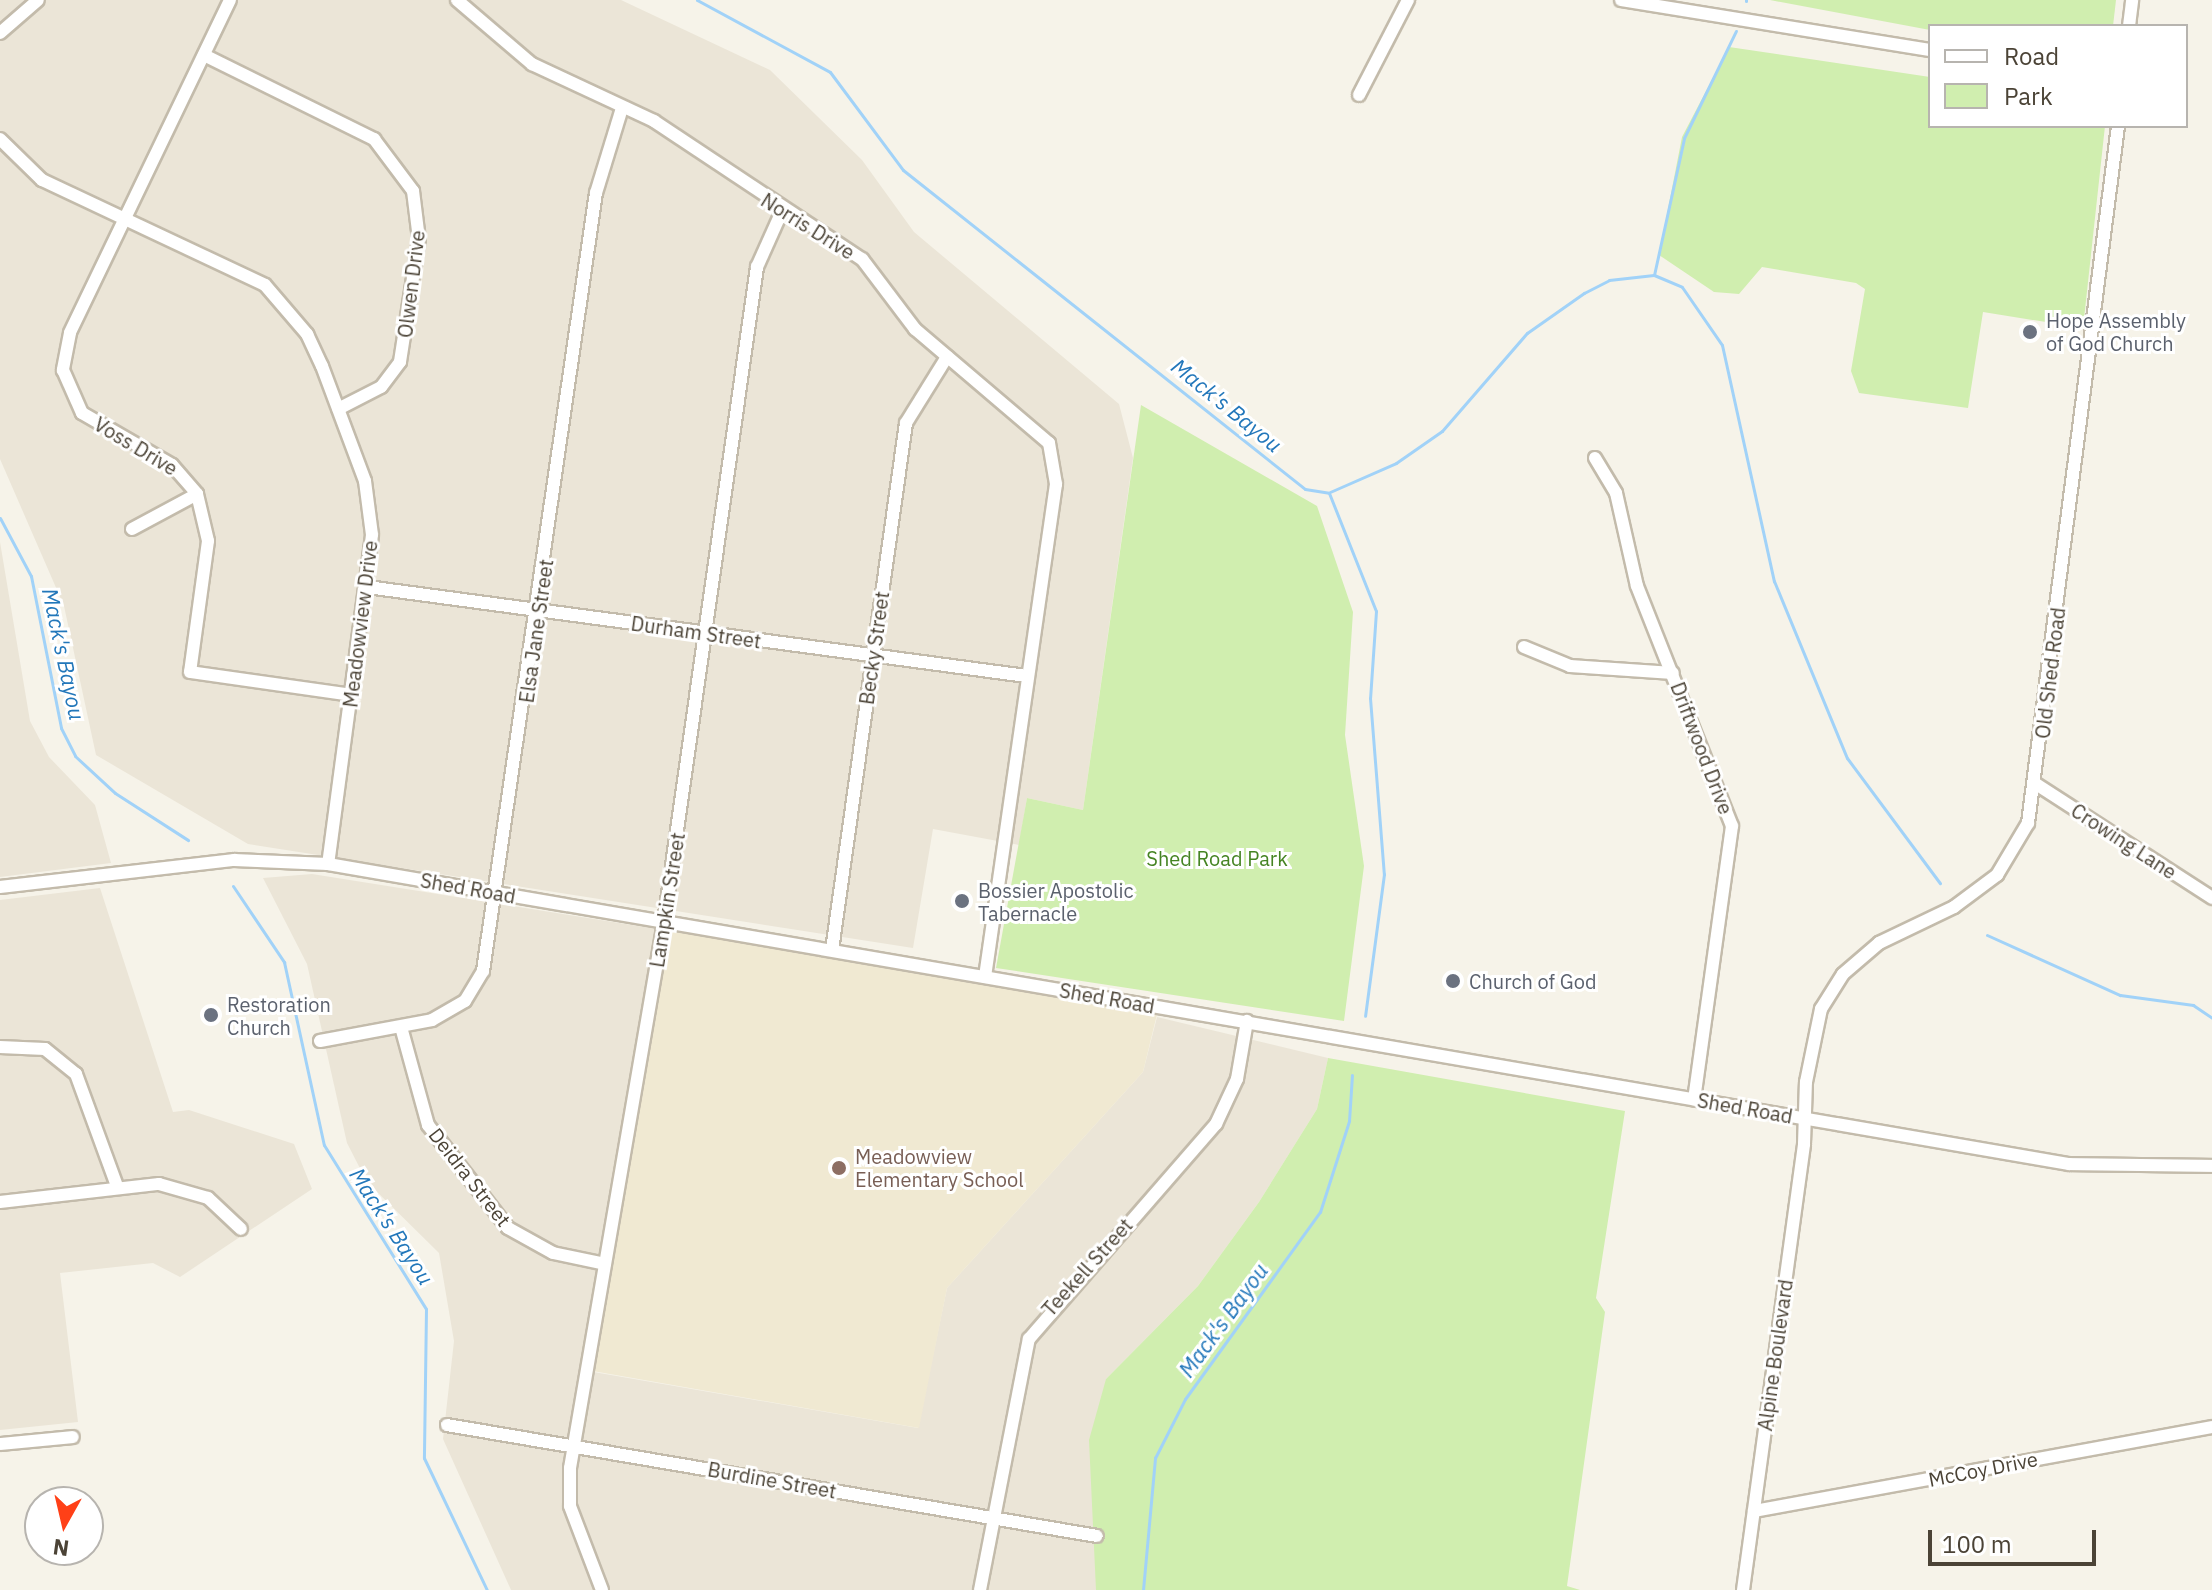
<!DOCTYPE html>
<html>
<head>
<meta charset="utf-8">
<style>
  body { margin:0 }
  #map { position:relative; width:2212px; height:1590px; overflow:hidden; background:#f6f3e9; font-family:"IBM Plex Sans",sans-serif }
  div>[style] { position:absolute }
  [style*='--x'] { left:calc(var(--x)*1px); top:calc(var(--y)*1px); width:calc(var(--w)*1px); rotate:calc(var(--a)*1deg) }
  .residential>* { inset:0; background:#ebe5d7 }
  .education>* { inset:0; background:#f0e9d2 }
  .green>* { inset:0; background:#d0eeaf }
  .stream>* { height:3px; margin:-1.5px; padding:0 1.5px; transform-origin:1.5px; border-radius:1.5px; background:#a1d2f8 }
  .roads { filter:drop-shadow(2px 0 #c3bbab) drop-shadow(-2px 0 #c3bbab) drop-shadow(0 2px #c3bbab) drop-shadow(0 -2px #c3bbab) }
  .minor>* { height:12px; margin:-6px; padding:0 6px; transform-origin:6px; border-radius:6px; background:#fff }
  .dots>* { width:22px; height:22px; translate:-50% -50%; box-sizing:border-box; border:4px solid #fff; border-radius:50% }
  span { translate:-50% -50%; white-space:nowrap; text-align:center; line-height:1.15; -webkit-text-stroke:6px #fff; paint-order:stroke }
  .street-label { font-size:20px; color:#4b4336 }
  .worship-label { font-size:20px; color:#5b616d }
  .left { translate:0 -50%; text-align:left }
  .park-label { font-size:20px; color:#458423 }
  .education-label { font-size:20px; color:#785e54 }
  .water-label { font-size:22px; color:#2277ba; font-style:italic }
  .legend { position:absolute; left:1928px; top:24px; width:260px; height:104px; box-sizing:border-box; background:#fff; border:2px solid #b7b4af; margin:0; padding:10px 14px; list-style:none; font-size:24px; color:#4b4336 }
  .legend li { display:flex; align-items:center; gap:16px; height:40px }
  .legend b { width:40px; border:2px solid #b7b4af }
  .north { position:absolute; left:24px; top:1486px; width:80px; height:80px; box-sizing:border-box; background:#fff; border:2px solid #b7b4af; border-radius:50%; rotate:188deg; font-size:22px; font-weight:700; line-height:32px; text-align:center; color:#4b4336 }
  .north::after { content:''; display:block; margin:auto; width:28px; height:36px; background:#ff4017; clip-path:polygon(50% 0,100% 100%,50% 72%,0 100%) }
  .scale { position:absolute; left:1928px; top:1530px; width:168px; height:36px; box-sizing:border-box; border:4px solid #4b4336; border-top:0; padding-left:10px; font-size:24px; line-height:28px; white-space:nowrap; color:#4b4336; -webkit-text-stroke:6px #fff; paint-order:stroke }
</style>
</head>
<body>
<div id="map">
  <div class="residential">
    <i style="clip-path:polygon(0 0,621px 0,770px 70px,862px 160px,914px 232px,1119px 404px,1133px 458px,1083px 810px,1027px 798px,1019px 845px,933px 829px,913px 948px,248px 844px,96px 755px,64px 606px,0 459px)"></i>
    <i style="clip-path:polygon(0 542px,30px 721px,49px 757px,95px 805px,111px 863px,0 877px)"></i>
    <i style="clip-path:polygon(312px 874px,657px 929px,582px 1370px,918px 1428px,947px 1288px,1143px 1072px,1157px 1017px,1328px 1058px,1317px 1109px,1259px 1202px,1198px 1286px,1106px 1379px,1096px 1590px,511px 1590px,443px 1439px,454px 1341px,439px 1253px,367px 1182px,347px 1143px,307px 964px,263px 878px)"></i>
    <i style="clip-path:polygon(100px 888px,173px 1112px,189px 1110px,294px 1144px,312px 1189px,180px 1277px,153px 1263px,60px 1273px,78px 1422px,0 1430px,0 900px)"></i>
  </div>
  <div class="education">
    <i style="clip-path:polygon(664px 922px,1159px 1006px,1143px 1072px,947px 1288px,919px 1428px,587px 1370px)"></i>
  </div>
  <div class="green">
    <i style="clip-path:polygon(1770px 0,2116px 0,2113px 26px,1930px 30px)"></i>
    <i style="clip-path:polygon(1729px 47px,1930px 77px,1930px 126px,2105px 126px,2083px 328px,1983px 312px,1968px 408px,1859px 393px,1851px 371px,1865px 289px,1856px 283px,1762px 267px,1739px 294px,1714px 292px,1659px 255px,1682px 137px)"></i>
    <i style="clip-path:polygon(1141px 405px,1317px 506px,1353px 612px,1345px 735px,1364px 866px,1344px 1021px,996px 968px,1027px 798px,1083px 810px)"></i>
    <i style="clip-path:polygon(1328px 1058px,1625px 1111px,1596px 1298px,1605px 1312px,1567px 1586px,1580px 1590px,1096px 1590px,1089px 1440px,1106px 1379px,1198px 1286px,1259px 1202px,1317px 1109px)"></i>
  </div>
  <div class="stream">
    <i style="--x:697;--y:0;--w:151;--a:28.4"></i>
    <i style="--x:830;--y:72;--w:122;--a:53.3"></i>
    <i style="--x:903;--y:170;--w:513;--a:38.43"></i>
    <i style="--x:1305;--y:489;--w:24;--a:9"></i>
    <i style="--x:1329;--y:493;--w:127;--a:68.3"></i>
    <i style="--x:1376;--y:611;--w:87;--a:93.9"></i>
    <i style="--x:1370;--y:698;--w:177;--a:85.5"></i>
    <i style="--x:1384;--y:874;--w:143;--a:97.6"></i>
    <i style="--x:1746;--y:1;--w:1;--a:-90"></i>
    <i style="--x:1654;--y:275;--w:140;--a:-77.6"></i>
    <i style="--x:1684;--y:138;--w:119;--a:-64.1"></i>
    <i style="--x:1330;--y:492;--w:72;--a:-23.7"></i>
    <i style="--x:1396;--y:463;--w:56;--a:-34.8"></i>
    <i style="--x:1442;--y:431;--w:130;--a:-49.1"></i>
    <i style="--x:1527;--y:333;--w:70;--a:-35.1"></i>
    <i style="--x:1584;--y:293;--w:28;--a:-27"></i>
    <i style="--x:1609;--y:280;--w:45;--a:-6.3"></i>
    <i style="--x:1654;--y:275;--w:30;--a:23"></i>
    <i style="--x:1682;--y:287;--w:70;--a:55.4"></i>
    <i style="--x:1722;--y:345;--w:242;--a:77.6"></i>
    <i style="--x:1774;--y:581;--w:191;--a:67.6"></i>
    <i style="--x:1847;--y:758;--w:156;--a:53.4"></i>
    <i style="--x:0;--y:518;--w:66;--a:61.9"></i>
    <i style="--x:31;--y:576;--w:155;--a:78.8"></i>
    <i style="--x:61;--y:728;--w:31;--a:63"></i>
    <i style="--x:75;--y:756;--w:54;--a:42.8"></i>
    <i style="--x:115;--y:793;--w:87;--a:32.8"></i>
    <i style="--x:233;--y:886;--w:92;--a:56.1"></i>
    <i style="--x:284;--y:962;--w:187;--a:77.7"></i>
    <i style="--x:324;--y:1145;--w:193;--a:58.1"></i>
    <i style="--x:426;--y:1309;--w:149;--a:90.8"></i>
    <i style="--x:424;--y:1458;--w:146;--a:64.5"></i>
    <i style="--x:1987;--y:935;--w:146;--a:24.3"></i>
    <i style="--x:2120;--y:995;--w:74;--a:7.8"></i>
    <i style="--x:2193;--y:1005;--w:23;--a:34"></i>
    <i style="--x:1143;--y:1590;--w:133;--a:-84.8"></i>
    <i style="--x:1155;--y:1458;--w:66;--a:-63"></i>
    <i style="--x:1185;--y:1399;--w:231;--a:-54.2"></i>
    <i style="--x:1320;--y:1212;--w:96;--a:-72.3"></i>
    <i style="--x:1349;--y:1121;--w:46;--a:-86.3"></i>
  </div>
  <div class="roads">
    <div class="minor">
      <i style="--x:230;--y:0;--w:369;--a:115.7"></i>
      <i style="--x:70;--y:333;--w:38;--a:101"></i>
      <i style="--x:63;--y:370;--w:47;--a:66.2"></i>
      <i style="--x:82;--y:413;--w:104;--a:30"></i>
      <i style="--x:172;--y:465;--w:38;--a:49"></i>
      <i style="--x:197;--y:494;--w:48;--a:76.8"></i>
      <i style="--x:208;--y:541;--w:132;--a:97.8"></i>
      <i style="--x:190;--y:672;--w:163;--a:8.1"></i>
      <i style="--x:457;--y:0;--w:99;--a:40.5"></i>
      <i style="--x:532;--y:64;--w:135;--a:25"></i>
      <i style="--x:654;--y:121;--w:250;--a:33.6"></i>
      <i style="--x:862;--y:259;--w:88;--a:52.9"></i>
      <i style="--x:915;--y:329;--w:176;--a:40.4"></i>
      <i style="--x:1049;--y:443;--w:42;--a:80.3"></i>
      <i style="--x:1056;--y:484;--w:498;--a:98.2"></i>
      <i style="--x:1621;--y:0;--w:313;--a:9.2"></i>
      <i style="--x:2129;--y:26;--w:26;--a:-83"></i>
      <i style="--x:0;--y:33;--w:50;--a:-41"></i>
      <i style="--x:204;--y:55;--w:190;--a:26.3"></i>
      <i style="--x:374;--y:139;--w:65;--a:53.1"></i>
      <i style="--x:413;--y:191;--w:48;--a:82.9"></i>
      <i style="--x:419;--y:239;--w:124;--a:98.8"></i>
      <i style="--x:400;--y:362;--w:31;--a:127"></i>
      <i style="--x:381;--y:387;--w:48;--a:152.9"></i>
      <i style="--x:1359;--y:95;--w:107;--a:-62.7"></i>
      <i style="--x:0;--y:139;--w:59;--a:44.3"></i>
      <i style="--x:42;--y:180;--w:246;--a:25.2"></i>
      <i style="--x:265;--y:285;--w:65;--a:49.4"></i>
      <i style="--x:307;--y:334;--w:35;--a:65"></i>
      <i style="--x:322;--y:366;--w:123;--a:69.5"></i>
      <i style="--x:365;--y:481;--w:54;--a:82.6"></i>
      <i style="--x:372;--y:535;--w:332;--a:97.6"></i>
      <i style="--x:1595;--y:458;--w:41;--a:59"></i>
      <i style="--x:1616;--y:493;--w:95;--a:77.3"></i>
      <i style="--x:1637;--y:586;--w:258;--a:68.4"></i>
      <i style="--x:1732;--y:826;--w:276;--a:97.9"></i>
      <i style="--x:132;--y:529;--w:74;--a:-28.3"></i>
      <i style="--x:367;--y:587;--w:665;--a:7.69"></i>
      <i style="--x:1524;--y:647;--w:50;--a:22.4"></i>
      <i style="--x:1570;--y:666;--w:103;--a:3.9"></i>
      <i style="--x:2036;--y:784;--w:210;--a:32.9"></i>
      <i style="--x:0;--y:887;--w:236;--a:-6.6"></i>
      <i style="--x:234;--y:860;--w:94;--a:2.4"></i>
      <i style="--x:328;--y:864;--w:1767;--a:9.78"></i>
      <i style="--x:2069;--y:1164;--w:143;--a:0.8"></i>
      <i style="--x:832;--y:950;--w:532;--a:-82.01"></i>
      <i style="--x:906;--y:423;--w:78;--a:-58.2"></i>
      <i style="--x:401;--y:1027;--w:102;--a:74.6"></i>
      <i style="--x:428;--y:1125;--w:130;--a:52.2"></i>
      <i style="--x:508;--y:1228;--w:51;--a:29.1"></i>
      <i style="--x:553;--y:1253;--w:53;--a:11.9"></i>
      <i style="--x:320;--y:1041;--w:114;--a:-10.6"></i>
      <i style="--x:432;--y:1020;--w:38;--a:-30"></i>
      <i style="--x:465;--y:1001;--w:35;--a:-59"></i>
      <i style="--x:483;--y:971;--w:786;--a:-81.74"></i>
      <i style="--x:596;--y:193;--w:89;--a:-73"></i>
      <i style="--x:0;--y:1047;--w:45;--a:2.5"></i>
      <i style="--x:45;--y:1049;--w:40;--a:39"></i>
      <i style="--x:76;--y:1074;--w:119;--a:69.9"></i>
      <i style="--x:0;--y:1202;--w:160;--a:-6.5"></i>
      <i style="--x:159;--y:1184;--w:51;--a:15.9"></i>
      <i style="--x:208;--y:1198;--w:45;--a:43.2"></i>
      <i style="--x:447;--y:1425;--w:659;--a:9.69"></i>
      <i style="--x:0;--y:1444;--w:73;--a:-5.5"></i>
      <i style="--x:1754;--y:1511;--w:466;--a:-10.4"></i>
      <i style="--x:602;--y:1590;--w:90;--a:-110.9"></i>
      <i style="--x:570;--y:1506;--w:38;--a:-90"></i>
      <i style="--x:570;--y:1468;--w:554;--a:-80.23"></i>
      <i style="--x:664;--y:922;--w:662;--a:-81.92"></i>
      <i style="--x:757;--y:267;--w:64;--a:-65.9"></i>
      <i style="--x:980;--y:1590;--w:256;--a:-79"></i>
      <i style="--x:1029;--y:1339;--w:285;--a:-49"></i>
      <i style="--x:1216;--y:1124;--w:50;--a:-65"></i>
      <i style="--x:1237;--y:1079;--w:59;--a:-80.2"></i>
      <i style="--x:1743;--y:1590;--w:450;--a:-82.2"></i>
      <i style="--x:1804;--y:1144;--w:62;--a:-88.2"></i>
      <i style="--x:1806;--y:1082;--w:75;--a:-78.4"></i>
      <i style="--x:1821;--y:1009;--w:41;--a:-57.8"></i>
      <i style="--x:1843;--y:974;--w:48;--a:-40.7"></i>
      <i style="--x:1879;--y:943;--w:83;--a:-25.6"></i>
      <i style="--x:1954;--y:907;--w:54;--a:-36.7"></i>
      <i style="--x:1997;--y:875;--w:61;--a:-59.2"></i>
      <i style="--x:2028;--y:823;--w:703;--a:-82.64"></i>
    </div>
  </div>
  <div class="dots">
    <i style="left:2030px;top:332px;background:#6b7280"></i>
    <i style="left:962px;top:901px;background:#6b7280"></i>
    <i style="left:1453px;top:981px;background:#6b7280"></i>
    <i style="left:211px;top:1015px;background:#6b7280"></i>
    <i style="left:839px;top:1168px;background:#8d6e63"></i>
  </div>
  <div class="street-label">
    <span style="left:808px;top:226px;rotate:32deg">Norris Drive</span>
    <span style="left:411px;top:284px;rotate:-83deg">Olwen Drive</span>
    <span style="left:136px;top:446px;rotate:31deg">Voss Drive</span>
    <span style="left:360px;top:624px;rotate:-83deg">Meadowview Drive</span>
    <span style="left:536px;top:631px;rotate:-82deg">Elsa Jane Street</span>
    <span style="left:696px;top:632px;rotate:8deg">Durham Street</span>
    <span style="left:874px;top:648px;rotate:-82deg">Becky Street</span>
    <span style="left:2050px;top:673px;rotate:-83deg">Old Shed Road</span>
    <span style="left:1702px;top:748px;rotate:69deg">Driftwood Drive</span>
    <span style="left:2124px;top:841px;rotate:33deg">Crowing Lane</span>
    <span style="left:468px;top:888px;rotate:10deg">Shed Road</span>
    <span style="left:667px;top:900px;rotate:-81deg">Lampkin Street</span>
    <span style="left:1107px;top:998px;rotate:10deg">Shed Road</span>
    <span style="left:1745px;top:1108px;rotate:10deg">Shed Road</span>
    <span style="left:470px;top:1177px;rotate:52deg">Deidra Street</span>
    <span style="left:1087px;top:1267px;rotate:-48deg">Teekell Street</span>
    <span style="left:1775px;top:1355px;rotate:-82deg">Alpine Boulevard</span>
    <span style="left:1983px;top:1469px;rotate:-11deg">McCoy Drive</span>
    <span style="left:772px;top:1480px;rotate:10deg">Burdine Street</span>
  </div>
  <div class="worship-label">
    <span class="left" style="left:2046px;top:332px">Hope Assembly<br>of God Church</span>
    <span class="left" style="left:978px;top:902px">Bossier Apostolic<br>Tabernacle</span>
    <span class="left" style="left:1469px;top:981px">Church of God</span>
    <span class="left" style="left:227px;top:1016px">Restoration<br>Church</span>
  </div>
  <div class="park-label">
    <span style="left:1217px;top:858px">Shed Road Park</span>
  </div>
  <div class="education-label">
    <span class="left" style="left:855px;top:1168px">Meadowview<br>Elementary School</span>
  </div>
  <div class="water-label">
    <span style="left:1227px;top:405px;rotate:39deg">Mack's Bayou</span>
    <span style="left:64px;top:654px;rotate:78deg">Mack's Bayou</span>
    <span style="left:392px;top:1226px;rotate:57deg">Mack's Bayou</span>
    <span style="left:1223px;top:1320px;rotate:-54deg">Mack's Bayou</span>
  </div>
  <ul class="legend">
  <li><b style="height:10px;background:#fff"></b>Road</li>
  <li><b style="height:22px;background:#d0eeaf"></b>Park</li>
  </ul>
  <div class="north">N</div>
  <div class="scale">100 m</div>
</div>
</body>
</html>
